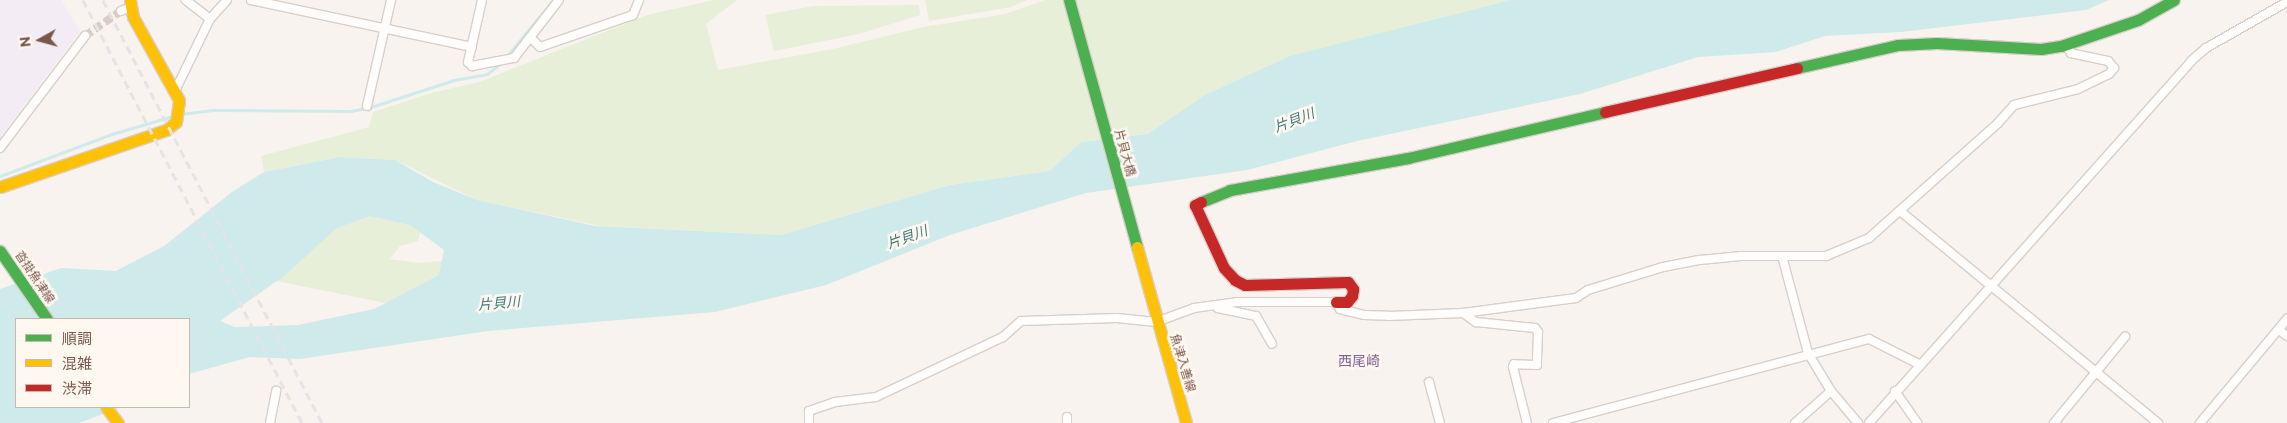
<!DOCTYPE html>
<html>
<head>
<meta charset="utf-8">
<style>
  body { margin:0 }
  #map { position:relative; width:2287px; height:423px; overflow:hidden; background:#f8f3ee; font-family:Commissioner,"Noto Sans JP",sans-serif }
  div>[style] { position:absolute }
  [style*='--x'] { left:calc(var(--x)*1px); top:calc(var(--y)*1px); width:calc(var(--w)*1px); rotate:calc(var(--a)*1deg) }
  .education>* { inset:0; background:#f4ecf5 }
  .green>* { inset:0; background:#e8efd9 }
  .water>* { inset:0; background:#cfeaea }
  .stream>* { height:2.5px; margin:-1.25px; padding:0 1.25px; transform-origin:1.25px; border-radius:1.25px; background:#cfeaea }
  .street-tunnel>* { height:8px; margin-top:-4px; transform-origin:0; background:repeating-linear-gradient(90deg,#d8ccc5 0 8px,transparent 0 12px) }
  .roads { filter:drop-shadow(1px 0 #d8cfca) drop-shadow(-1px 0 #d8cfca) drop-shadow(0 1px #d8cfca) drop-shadow(0 -1px #d8cfca) }
  .street>* { height:8px; margin:-4px; padding:0 4px; transform-origin:4px; border-radius:4px; background:#fefdfc }
  .fast>* { height:11px; margin:-5.5px; padding:0 5.5px; transform-origin:5.5px; border-radius:5.5px; background:#4caf50 }
  .slow>* { height:11px; margin:-5.5px; padding:0 5.5px; transform-origin:5.5px; border-radius:5.5px; background:#ffc107 }
  .jam>* { height:11px; margin:-5.5px; padding:0 5.5px; transform-origin:5.5px; border-radius:5.5px; background:#c62828 }
  .rail>* { height:2.5px; margin-top:-1.25px; transform-origin:0; background:repeating-linear-gradient(90deg,#e5e3e6 0 8px,transparent 0 13px) }
  span { translate:-50% -50%; white-space:nowrap; text-align:center; line-height:1.15; -webkit-text-stroke:5px #fff8f0; paint-order:stroke }
  .street-label { font-size:12px; color:#79574b }
  .water-label { font-size:14px; color:#3e7a7e; font-style:italic }
  .neighbourhood-label { font-size:14px; color:#7f6495 }
  .legend { position:absolute; left:15px; top:318px; width:175px; height:90px; box-sizing:border-box; background:#fff8f0; border:1px solid #c9b8ae; margin:0; padding:6px 9px; list-style:none; font-size:15px; color:#79574b }
  .legend li { display:flex; align-items:center; gap:10px; height:25px }
  .legend b { width:25px; border:1px solid #c9b8ae }
  .north { position:absolute; left:15px; top:15px; width:50px; height:50px; -webkit-text-stroke:4px #fff8f0; paint-order:stroke; rotate:263deg; font-size:14px; font-weight:700; line-height:20px; text-align:center; color:#79574b }
  .north::after { content:''; display:block; margin:auto; width:18px; height:22px; background:#79574b; clip-path:polygon(50% 0,100% 100%,50% 72%,0 100%) }
</style>
</head>
<body>
<div id="map">
  <div class="education">
    <i style="clip-path:polygon(0 0,61px 0,80px 31px,0 138px)"></i>
  </div>
  <div class="green">
    <i style="clip-path:polygon(714px 0,737px 0,706px 24px,718px 70px,833px 49px,923px 27px,1005px 14px,1045px 0,1511px 0,1433px 20px,1203px 96px,1148px 134px,1081px 142px,1050px 171px,950px 185px,781px 235px,600px 226px,477px 200px,395px 160px,340px 157px,264px 172px,261px 156px,369px 127px,373px 112px,431px 93px,479px 82px,647px 15px)"></i>
    <i style="clip-path:polygon(925px 0,1027px 0,1011px 7px,929px 21px)"></i>
    <i style="clip-path:polygon(919px 5px,920px 15px,859px 34px,774px 51px,765px 15px,813px 6px)"></i>
    <i style="clip-path:polygon(368px 197px,423px 221px,418px 241px,400px 246px,390px 259px,419px 263px,454px 260px,464px 277px,395px 305px,267px 279px)"></i>
  </div>
  <div class="water">
    <i style="clip-path:polygon(evenodd,1511px 0,2109px 0,2086px 10px,1901px 32px,1825px 36px,1776px 52px,1698px 57px,1580px 94px,1357px 141px,1247px 170px,1086px 193px,950px 235px,826px 285px,715px 312px,488px 331px,300px 359px,250px 357px,189px 374px,189px 319px,16px 319px,16px 407px,122px 407px,79px 423px,0 423px,0 289px,61px 268px,116px 271px,164px 246px,232px 192px,264px 172px,340px 157px,395px 160px,433px 182px,477px 200px,595px 226px,781px 235px,950px 185px,1050px 171px,1081px 142px,1148px 134px,1203px 96px,1290px 56px,1511px 0,370px 216px,410px 225px,444px 250px,439px 275px,374px 309px,298px 325px,235px 327px,220px 321px,284px 276px,337px 228px,370px 216px)"></i>
  </div>
  <div class="stream">
    <i style="--x:506;--y:57;--w:74;--a:-50.5"></i>
    <i style="--x:181;--y:114;--w:32;--a:-7"></i>
    <i style="--x:213;--y:110;--w:138;--a:0.4"></i>
    <i style="--x:351;--y:111;--w:20;--a:-11"></i>
    <i style="--x:371;--y:107;--w:87;--a:-18"></i>
    <i style="--x:454;--y:80;--w:34;--a:-10"></i>
    <i style="--x:487;--y:74;--w:18;--a:-38"></i>
    <i style="--x:0;--y:176;--w:120;--a:-20.6"></i>
    <i style="--x:112;--y:134;--w:64;--a:-16.4"></i>
  </div>
  <div class="street-tunnel">
    <i style="--x:85;--y:36;--w:44;--a:-34.8"></i>
  </div>
  <div class="roads">
    <div class="street">
      <i style="--x:251;--y:0;--w:226;--a:12"></i>
      <i style="--x:482;--y:0;--w:64;--a:102.7"></i>
      <i style="--x:468;--y:62;--w:6;--a:45"></i>
      <i style="--x:472;--y:66;--w:43;--a:-10.8"></i>
      <i style="--x:514;--y:58;--w:73;--a:-52.2"></i>
      <i style="--x:121;--y:11;--w:11;--a:-22"></i>
      <i style="--x:210;--y:19;--w:25;--a:-48"></i>
      <i style="--x:530;--y:37;--w:14;--a:45"></i>
      <i style="--x:540;--y:47;--w:98;--a:-19"></i>
      <i style="--x:633;--y:15;--w:16;--a:-68"></i>
      <i style="--x:174;--y:93;--w:82;--a:-64.1"></i>
      <i style="--x:210;--y:19;--w:31;--a:-142"></i>
      <i style="--x:367;--y:106;--w:109;--a:-77.2"></i>
      <i style="--x:0;--y:148;--w:141;--a:-52.8"></i>
      <i style="--x:1900;--y:211;--w:334;--a:39.4"></i>
      <i style="--x:1782;--y:256;--w:100;--a:75"></i>
      <i style="--x:1808;--y:353;--w:44;--a:58.8"></i>
      <i style="--x:1831;--y:391;--w:42;--a:49.8"></i>
      <i style="--x:1218;--y:308;--w:39;--a:12"></i>
      <i style="--x:1256;--y:316;--w:32;--a:60"></i>
      <i style="--x:1463;--y:313;--w:114;--a:-7.6"></i>
      <i style="--x:1576;--y:298;--w:14;--a:-34"></i>
      <i style="--x:1588;--y:290;--w:78;--a:-17"></i>
      <i style="--x:1663;--y:267;--w:38;--a:-11"></i>
      <i style="--x:1700;--y:260;--w:41;--a:-5.6"></i>
      <i style="--x:1741;--y:256;--w:85;--a:0"></i>
      <i style="--x:1826;--y:256;--w:47;--a:-22.7"></i>
      <i style="--x:1869;--y:238;--w:173;--a:-41.7"></i>
      <i style="--x:1998;--y:123;--w:24;--a:-48"></i>
      <i style="--x:2014;--y:105;--w:66;--a:-14"></i>
      <i style="--x:2078;--y:89;--w:34;--a:-26"></i>
      <i style="--x:2109;--y:74;--w:8;--a:-50"></i>
      <i style="--x:2114;--y:68;--w:9;--a:-131"></i>
      <i style="--x:2108;--y:61;--w:38;--a:-168"></i>
      <i style="--x:2071;--y:53;--w:10;--a:-119"></i>
      <i style="--x:2279;--y:330;--w:10;--a:37"></i>
      <i style="--x:1429;--y:382;--w:42;--a:75"></i>
      <i style="--x:1895;--y:391;--w:39;--a:55"></i>
      <i style="--x:270;--y:423;--w:33;--a:-79"></i>
      <i style="--x:809;--y:423;--w:12;--a:-90"></i>
      <i style="--x:809;--y:411;--w:28;--a:-19"></i>
      <i style="--x:835;--y:402;--w:41;--a:-7"></i>
      <i style="--x:876;--y:397;--w:140;--a:-25.3"></i>
      <i style="--x:1003;--y:337;--w:24;--a:-42"></i>
      <i style="--x:1021;--y:321;--w:96;--a:-1.8"></i>
      <i style="--x:1117;--y:318;--w:39;--a:6"></i>
      <i style="--x:1156;--y:322;--w:40;--a:-20.2"></i>
      <i style="--x:1194;--y:308;--w:43;--a:-7.9"></i>
      <i style="--x:1237;--y:302;--w:99;--a:0"></i>
      <i style="--x:1336;--y:302;--w:8;--a:60"></i>
      <i style="--x:1340;--y:309;--w:25;--a:14"></i>
      <i style="--x:1364;--y:315;--w:25;--a:2"></i>
      <i style="--x:1389;--y:316;--w:74;--a:-2.3"></i>
      <i style="--x:1463;--y:313;--w:16;--a:35"></i>
      <i style="--x:1476;--y:322;--w:59;--a:5.8"></i>
      <i style="--x:1535;--y:328;--w:5;--a:53"></i>
      <i style="--x:1538;--y:332;--w:33;--a:92"></i>
      <i style="--x:1537;--y:365;--w:23;--a:-178"></i>
      <i style="--x:1514;--y:364;--w:3;--a:108"></i>
      <i style="--x:1513;--y:367;--w:58;--a:76"></i>
      <i style="--x:1067;--y:423;--w:6;--a:-90"></i>
      <i style="--x:1553;--y:423;--w:327;--a:-14.9"></i>
      <i style="--x:1869;--y:339;--w:56;--a:26.6"></i>
      <i style="--x:1795;--y:423;--w:48;--a:-41.6"></i>
      <i style="--x:1869;--y:423;--w:484;--a:-48.3"></i>
      <i style="--x:2191;--y:61;--w:20;--a:-41"></i>
      <i style="--x:2206;--y:48;--w:93;--a:-29.6"></i>
      <i style="--x:2054;--y:423;--w:112;--a:-50.5"></i>
      <i style="--x:2200;--y:423;--w:136;--a:-50.1"></i>
    </div>
    <div class="fast">
      <i style="--x:1069;--y:0;--w:256;--a:74.6"></i>
      <i style="--x:1797;--y:68;--w:104;--a:-12.8"></i>
      <i style="--x:1898;--y:45;--w:39;--a:-3"></i>
      <i style="--x:1937;--y:43;--w:104;--a:3.3"></i>
      <i style="--x:2041;--y:49;--w:20;--a:-9"></i>
      <i style="--x:2061;--y:46;--w:81;--a:-18.7"></i>
      <i style="--x:2138;--y:20;--w:41;--a:-29.1"></i>
      <i style="--x:1201;--y:202;--w:31;--a:-22"></i>
      <i style="--x:1230;--y:190;--w:181;--a:-10.2"></i>
      <i style="--x:1408;--y:158;--w:202;--a:-13.1"></i>
      <i style="--x:0;--y:251;--w:83;--a:55.3"></i>
    </div>
    <div class="slow">
      <i style="--x:0;--y:187;--w:176;--a:-19"></i>
      <i style="--x:166;--y:130;--w:13;--a:-39"></i>
      <i style="--x:176;--y:122;--w:22;--a:-82"></i>
      <i style="--x:179;--y:100;--w:95;--a:-119"></i>
      <i style="--x:133;--y:17;--w:17;--a:-100"></i>
      <i style="--x:1137;--y:247;--w:183;--a:74.4"></i>
      <i style="--x:106;--y:407;--w:20;--a:53"></i>
    </div>
    <div class="jam">
      <i style="--x:1605;--y:112;--w:197;--a:-12.9"></i>
      <i style="--x:1201;--y:202;--w:7;--a:153"></i>
      <i style="--x:1195;--y:205;--w:69;--a:65.3"></i>
      <i style="--x:1224;--y:268;--w:16;--a:47"></i>
      <i style="--x:1235;--y:280;--w:11;--a:27"></i>
      <i style="--x:1245;--y:285;--w:103;--a:-1.7"></i>
      <i style="--x:1348;--y:282;--w:9;--a:54"></i>
      <i style="--x:1353;--y:289;--w:7;--a:98"></i>
      <i style="--x:1352;--y:296;--w:8;--a:130"></i>
      <i style="--x:1347;--y:302;--w:11;--a:180"></i>
    </div>
  </div>
  <div class="rail">
    <i style="--x:83;--y:0;--w:476;--a:62.6"></i>
    <i style="--x:103;--y:0;--w:476;--a:62.6"></i>
  </div>
  <div class="street-label">
    <span style="left:1125px;top:153px;rotate:75deg">片貝大橋</span>
    <span style="left:35px;top:277px;rotate:56deg">沓掛魚津線</span>
    <span style="left:1183px;top:363px;rotate:73deg">魚津入善線</span>
  </div>
  <div class="water-label">
    <span style="left:1294px;top:120px;rotate:-21deg">片貝川</span>
    <span style="left:907px;top:237px;rotate:-20deg">片貝川</span>
    <span style="left:499px;top:303px;rotate:-5deg">片貝川</span>
  </div>
  <div class="neighbourhood-label">
    <span style="left:1359px;top:361px">西尾崎</span>
  </div>
  <ul class="legend">
  <li><b style="height:6px;background:#4caf50"></b>順調</li>
  <li><b style="height:6px;background:#ffc107"></b>混雑</li>
  <li><b style="height:6px;background:#c62828"></b>渋滞</li>
  </ul>
  <div class="north">N</div>
</div>
</body>
</html>
